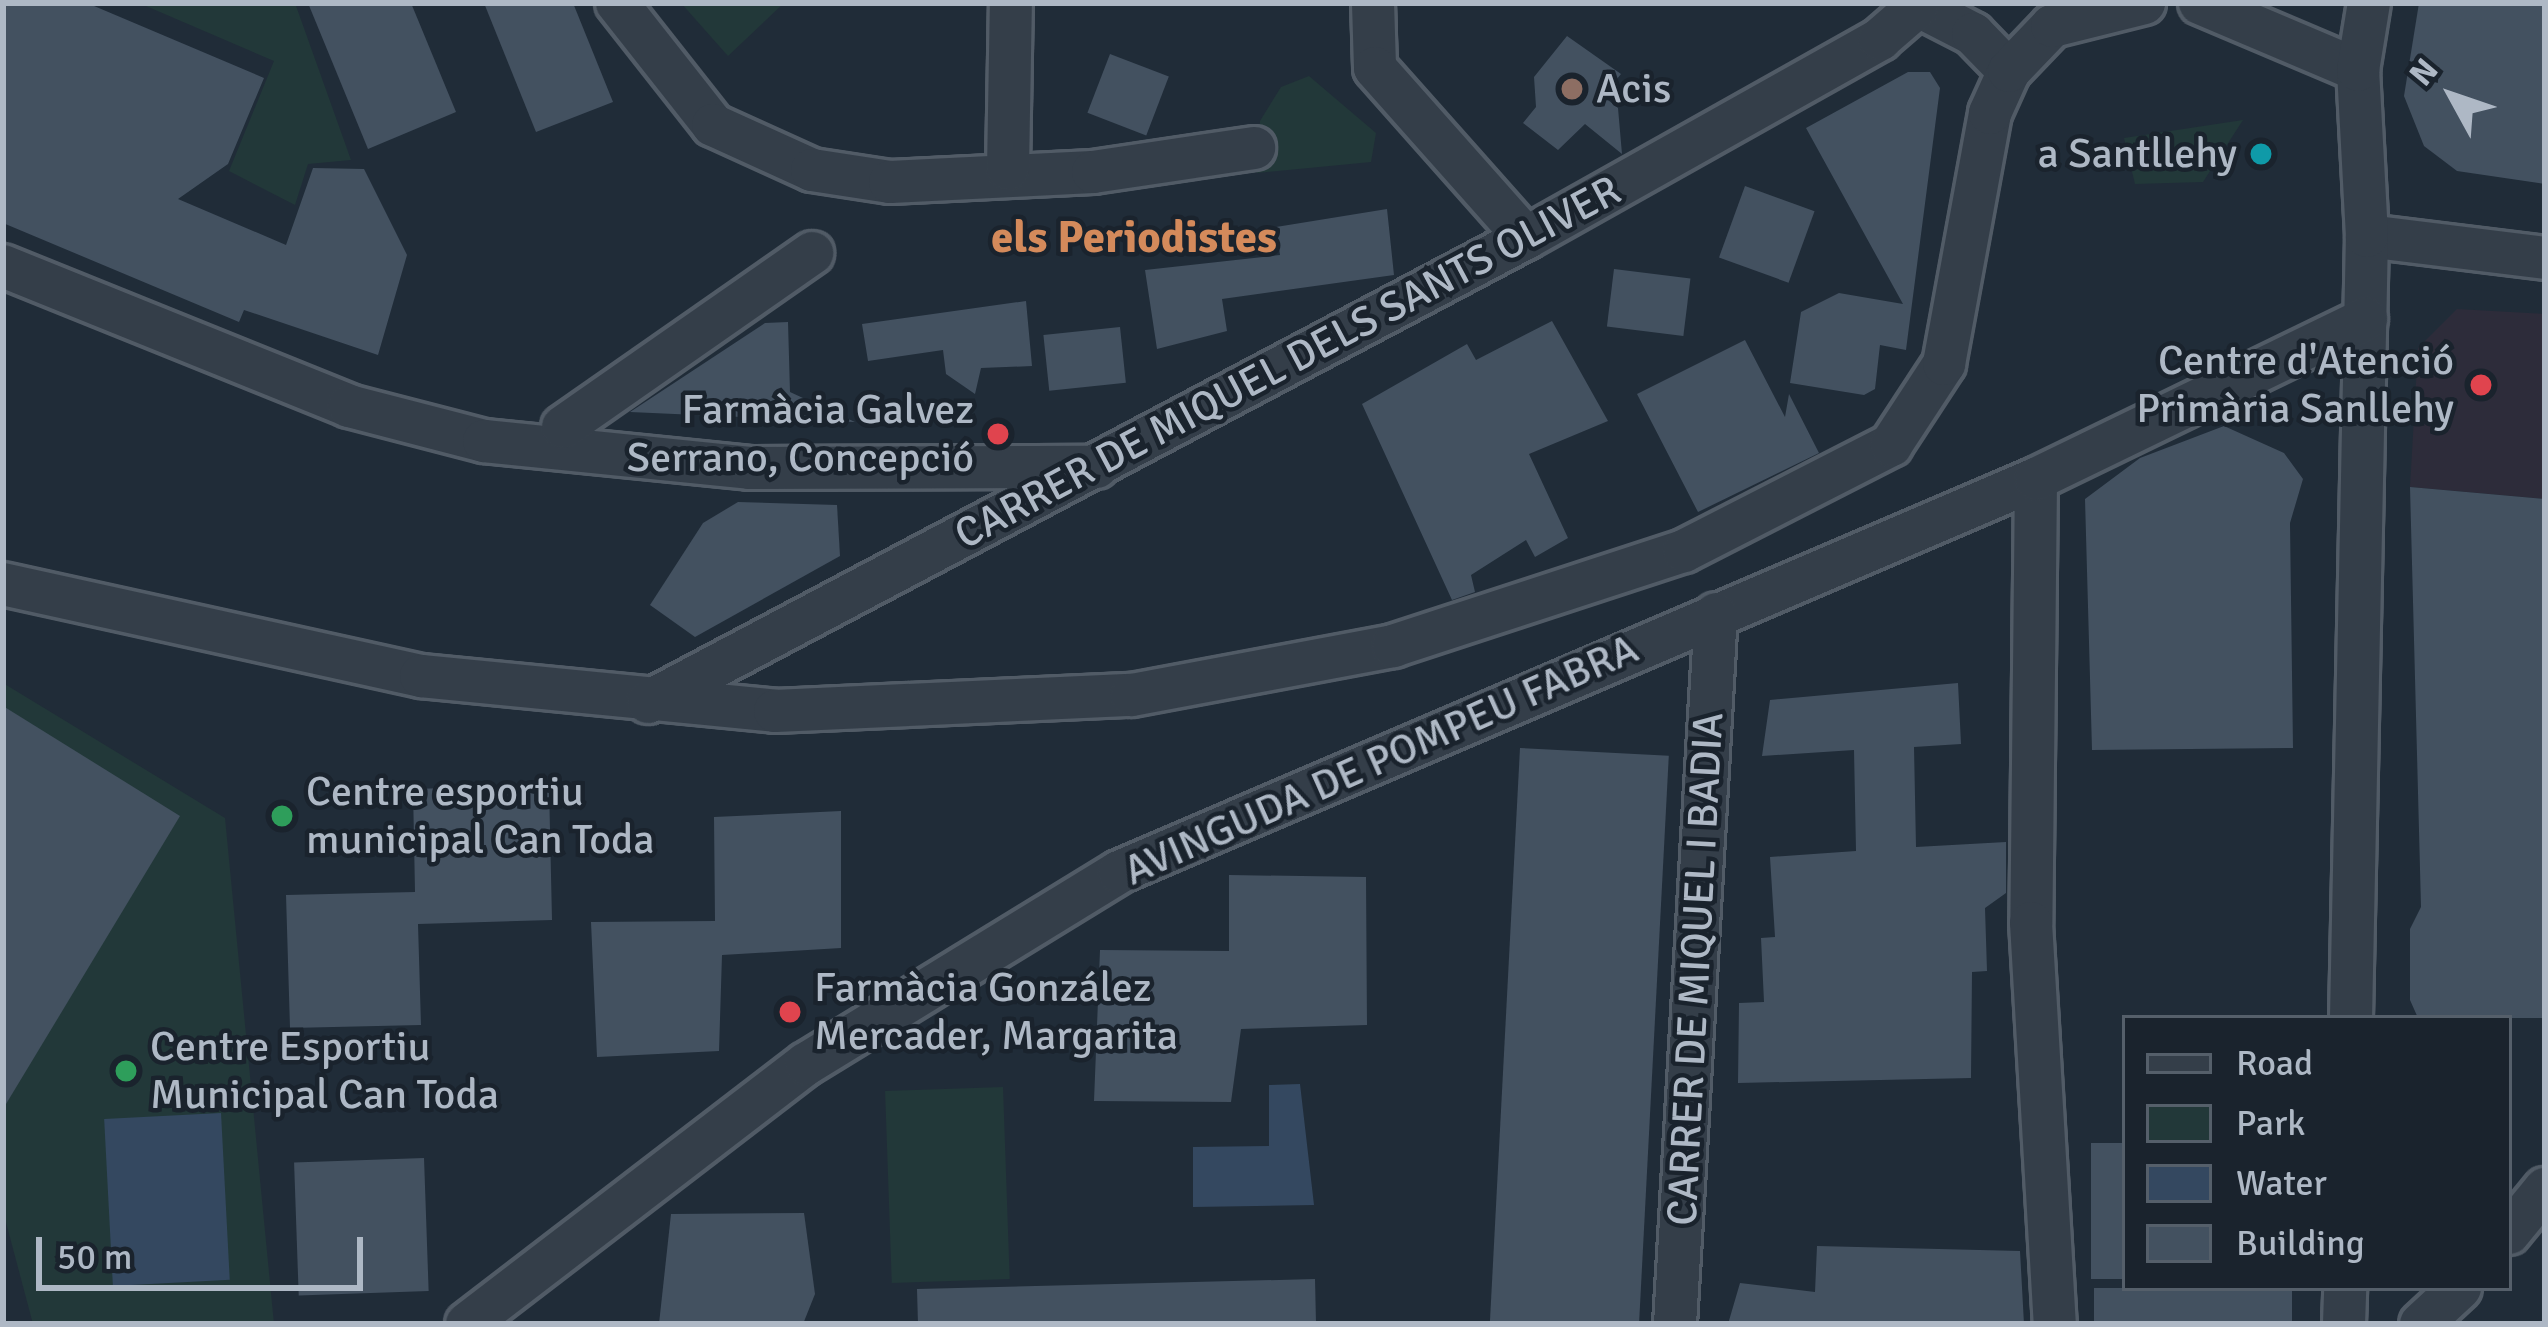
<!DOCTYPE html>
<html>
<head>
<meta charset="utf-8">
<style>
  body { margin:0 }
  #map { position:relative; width:2548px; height:1327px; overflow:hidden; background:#202c38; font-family:Signika,sans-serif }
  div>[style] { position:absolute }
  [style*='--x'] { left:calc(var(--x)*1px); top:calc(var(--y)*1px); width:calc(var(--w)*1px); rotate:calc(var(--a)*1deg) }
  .medical>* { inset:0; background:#2d2c3a }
  .green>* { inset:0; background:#223839; transform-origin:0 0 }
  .water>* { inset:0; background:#344860; transform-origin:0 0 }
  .building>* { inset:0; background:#435160; transform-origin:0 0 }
  .roads { filter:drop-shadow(3px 0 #515b66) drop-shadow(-3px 0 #515b66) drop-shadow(0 3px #515b66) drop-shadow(0 -3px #515b66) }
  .minor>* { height:42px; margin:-21px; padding:0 21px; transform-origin:21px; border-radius:21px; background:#343e49 }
  .dots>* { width:33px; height:33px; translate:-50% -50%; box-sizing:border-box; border:6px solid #1a232d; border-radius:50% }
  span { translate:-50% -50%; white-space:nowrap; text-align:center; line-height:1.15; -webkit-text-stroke:9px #1a232d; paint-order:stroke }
  .poi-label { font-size:42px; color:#aeb8c5 }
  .left { translate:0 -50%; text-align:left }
  .right { translate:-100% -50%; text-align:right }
  .street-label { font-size:42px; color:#aeb8c5 }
  .neighbourhood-label { font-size:45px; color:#d48a5b; font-weight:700 }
  .frame { position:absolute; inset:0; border:6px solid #aeb8c5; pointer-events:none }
  .legend { position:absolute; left:2122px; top:1015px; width:390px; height:276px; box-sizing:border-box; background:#1a232d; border:3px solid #555f6a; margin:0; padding:15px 21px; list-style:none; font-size:36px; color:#aeb8c5 }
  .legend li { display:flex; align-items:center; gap:24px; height:60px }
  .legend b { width:60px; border:3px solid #555f6a }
  .north { position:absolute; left:2392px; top:36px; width:120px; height:120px; -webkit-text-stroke:9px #1a232d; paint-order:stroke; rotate:310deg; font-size:33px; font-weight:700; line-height:48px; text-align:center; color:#aeb8c5 }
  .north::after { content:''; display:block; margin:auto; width:42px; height:54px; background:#aeb8c5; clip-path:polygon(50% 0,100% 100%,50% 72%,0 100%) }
  .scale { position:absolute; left:36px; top:1237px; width:327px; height:54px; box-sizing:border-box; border:6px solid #aeb8c5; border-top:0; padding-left:15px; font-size:36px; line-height:42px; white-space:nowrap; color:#aeb8c5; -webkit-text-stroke:9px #1a232d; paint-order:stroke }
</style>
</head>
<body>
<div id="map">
  <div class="medical">
    <i style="clip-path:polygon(2457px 309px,2545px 314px,2545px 499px,2410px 487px,2418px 348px)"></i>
  </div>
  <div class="green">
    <i style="clip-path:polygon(139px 3px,295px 3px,351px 160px,308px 164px,295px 205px,229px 171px,274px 61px)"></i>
    <i style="clip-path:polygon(681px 3px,784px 3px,728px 56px)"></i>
    <i style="clip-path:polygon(1309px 76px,1376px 133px,1371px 162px,1257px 173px,1260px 121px,1281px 87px)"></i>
    <i style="clip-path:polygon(2243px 120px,2203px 182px,2135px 184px,2124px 138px)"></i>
    <i style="clip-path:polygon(3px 683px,225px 818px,274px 1324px,33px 1324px,3px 1211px)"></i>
    <i style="left:1003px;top:1087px;width:192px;height:118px;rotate:88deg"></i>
  </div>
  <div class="water">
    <i style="clip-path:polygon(1300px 1084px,1314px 1205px,1193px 1207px,1193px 1147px,1269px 1146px,1269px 1085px)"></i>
    <i style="left:221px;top:1113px;width:167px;height:117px;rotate:87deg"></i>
  </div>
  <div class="building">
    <i style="clip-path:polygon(3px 3px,87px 3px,264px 78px,228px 164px,178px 199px,286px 245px,313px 168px,364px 169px,407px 255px,378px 355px,244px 310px,239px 322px,3px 223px)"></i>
    <i style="clip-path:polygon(308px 3px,411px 3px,456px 112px,368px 149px)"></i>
    <i style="clip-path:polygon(484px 3px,573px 3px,613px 102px,536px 132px)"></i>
    <i style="clip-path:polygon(2419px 3px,2545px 3px,2545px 184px,2457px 171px,2424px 146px,2404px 96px)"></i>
    <i style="clip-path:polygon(1567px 36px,1621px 74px,1603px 96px,1618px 108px,1622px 154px,1585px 124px,1558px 150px,1523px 123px,1536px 107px,1534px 77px)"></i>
    <i style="left:1110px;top:54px;width:63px;height:63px;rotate:21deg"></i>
    <i style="clip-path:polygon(1908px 72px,1930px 72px,1940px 88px,1906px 350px,1880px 345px,1875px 389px,1864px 395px,1790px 383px,1801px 312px,1839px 293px,1903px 304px,1806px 128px)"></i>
    <i style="left:1745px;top:186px;width:74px;height:76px;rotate:20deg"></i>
    <i style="clip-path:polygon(1387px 209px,1394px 275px,1222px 299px,1227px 331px,1157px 349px,1145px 270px,1280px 255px,1276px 227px)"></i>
    <i style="left:1614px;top:269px;width:77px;height:58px;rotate:7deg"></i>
    <i style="clip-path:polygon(1026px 301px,1032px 366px,981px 368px,975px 394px,946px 374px,943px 350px,868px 361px,862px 324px)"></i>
    <i style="clip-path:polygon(1552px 321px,1608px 421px,1529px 454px,1568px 538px,1535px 557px,1526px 540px,1471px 575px,1475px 592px,1452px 600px,1362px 404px,1467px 344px,1476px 360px)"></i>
    <i style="clip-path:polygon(788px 322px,790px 392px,855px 422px,630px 412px,765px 323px)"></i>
    <i style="left:1120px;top:327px;width:56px;height:77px;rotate:84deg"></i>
    <i style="clip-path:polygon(1745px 340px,1785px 417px,1789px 394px,1819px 453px,1698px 512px,1637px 394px)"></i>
    <i style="clip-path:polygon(2224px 426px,2284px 453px,2303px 479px,2290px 523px,2293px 748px,2092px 750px,2085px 499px,2140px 458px)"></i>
    <i style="clip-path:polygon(2410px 487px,2545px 499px,2545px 1018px,2418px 1018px,2410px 1000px,2410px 929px,2421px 907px)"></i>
    <i style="clip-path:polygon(738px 502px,837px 505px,840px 556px,695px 637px,650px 605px,703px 523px)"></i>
    <i style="clip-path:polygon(1958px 683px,1961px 744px,1914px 747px,1916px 847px,2006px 842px,2006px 893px,1985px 908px,1987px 971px,1972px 972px,1971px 1078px,1738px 1083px,1739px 1003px,1764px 1002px,1761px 938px,1775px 937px,1770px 857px,1856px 851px,1854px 750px,1762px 756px,1770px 700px)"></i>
    <i style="clip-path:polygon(3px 706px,180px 816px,3px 1109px)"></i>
    <i style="left:1520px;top:748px;width:149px;height:578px;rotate:3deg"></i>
    <i style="clip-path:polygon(549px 785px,552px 920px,418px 924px,421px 1025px,290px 1028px,286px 895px,415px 892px,413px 789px)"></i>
    <i style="clip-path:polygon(841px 811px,841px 948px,722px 955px,719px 1051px,597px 1057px,591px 922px,715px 921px,714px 817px)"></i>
    <i style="clip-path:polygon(1229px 875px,1366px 877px,1367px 1025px,1241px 1029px,1231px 1102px,1094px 1101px,1100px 950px,1229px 951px)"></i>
    <i style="left:2125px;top:1143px;width:136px;height:34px;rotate:90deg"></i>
    <i style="left:424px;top:1158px;width:133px;height:130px;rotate:88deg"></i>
    <i style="clip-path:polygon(804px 1213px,815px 1294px,803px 1324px,659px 1324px,671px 1214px)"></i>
    <i style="clip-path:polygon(1817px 1246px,2020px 1251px,2024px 1324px,1728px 1324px,1740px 1283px,1815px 1292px)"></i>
    <i style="clip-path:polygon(1315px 1279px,1316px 1324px,918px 1324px,917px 1289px)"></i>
    <i style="left:2094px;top:1288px;width:198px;height:36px"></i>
  </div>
  <div class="roads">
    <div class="minor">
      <i style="--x:617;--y:3;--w:155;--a:51.8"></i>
      <i style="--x:713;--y:125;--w:109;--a:24.4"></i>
      <i style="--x:812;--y:170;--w:79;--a:8.7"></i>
      <i style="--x:890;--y:182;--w:203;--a:-2.8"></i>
      <i style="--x:1093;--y:172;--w:163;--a:-8.5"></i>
      <i style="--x:1373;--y:3;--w:65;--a:88.2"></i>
      <i style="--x:1375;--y:68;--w:227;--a:48.4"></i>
      <i style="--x:1913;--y:3;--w:68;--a:27.3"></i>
      <i style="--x:1973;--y:34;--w:52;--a:45.8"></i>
      <i style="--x:2200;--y:3;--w:172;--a:23"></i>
      <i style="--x:1008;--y:169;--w:166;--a:-89"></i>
      <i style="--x:2367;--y:236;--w:179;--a:7"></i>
      <i style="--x:3;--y:266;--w:373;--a:22"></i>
      <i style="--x:349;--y:406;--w:139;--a:14.5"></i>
      <i style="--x:484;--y:441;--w:267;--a:5.8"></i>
      <i style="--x:750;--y:468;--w:347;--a:-0.2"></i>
      <i style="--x:563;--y:427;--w:304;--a:-34.9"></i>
      <i style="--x:2036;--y:479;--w:444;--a:90.6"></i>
      <i style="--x:2031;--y:923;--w:402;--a:86.6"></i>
      <i style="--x:3;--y:584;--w:428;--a:12.4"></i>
      <i style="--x:421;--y:676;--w:356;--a:5.6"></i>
      <i style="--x:775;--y:711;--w:357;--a:-2.6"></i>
      <i style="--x:1132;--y:695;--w:266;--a:-10.6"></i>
      <i style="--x:1393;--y:646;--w:306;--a:-18.1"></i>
      <i style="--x:1684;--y:551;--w:233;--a:-27.1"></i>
      <i style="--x:1891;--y:445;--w:97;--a:-56.8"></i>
      <i style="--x:1944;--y:364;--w:255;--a:-79.6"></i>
      <i style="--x:1990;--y:113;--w:46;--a:-65.7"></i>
      <i style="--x:2009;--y:71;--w:62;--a:-46.3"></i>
      <i style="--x:2052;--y:26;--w:95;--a:-14"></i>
      <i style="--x:648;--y:702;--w:993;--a:-27.86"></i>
      <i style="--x:1526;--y:238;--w:406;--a:-29.3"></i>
      <i style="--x:1880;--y:39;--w:49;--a:-40.9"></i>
      <i style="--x:2351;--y:1018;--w:782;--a:-88.83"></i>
      <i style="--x:2367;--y:236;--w:166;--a:-93.1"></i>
      <i style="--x:2358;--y:70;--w:68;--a:-80.7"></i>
      <i style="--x:2509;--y:1233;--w:57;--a:-50.7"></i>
      <i style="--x:467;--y:1324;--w:427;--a:-37.5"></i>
      <i style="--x:806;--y:1064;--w:367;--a:-31.5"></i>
      <i style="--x:1119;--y:872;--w:998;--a:-23.2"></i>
      <i style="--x:2036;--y:479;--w:367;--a:-25.9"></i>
      <i style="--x:1675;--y:1324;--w:711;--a:-86.7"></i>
      <i style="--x:2344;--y:1324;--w:36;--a:-88"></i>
      <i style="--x:2421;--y:1324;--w:53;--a:-42.7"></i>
    </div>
  </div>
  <div class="dots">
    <i style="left:1572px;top:89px;background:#8d6e63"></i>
    <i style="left:2261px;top:154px;background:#0f9aa8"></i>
    <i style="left:2481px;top:385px;background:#e0444e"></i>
    <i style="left:998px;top:434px;background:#e0444e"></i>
    <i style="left:282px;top:816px;background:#2e9e5b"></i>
    <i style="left:790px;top:1012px;background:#e0444e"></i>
    <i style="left:126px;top:1071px;background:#2e9e5b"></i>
  </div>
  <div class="poi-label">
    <span class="left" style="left:1596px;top:89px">Acis</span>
    <span class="right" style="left:2237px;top:154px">a Santllehy</span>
    <span class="right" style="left:2454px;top:385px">Centre d'Atenció<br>Primària Sanllehy</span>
    <span class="right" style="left:974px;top:434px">Farmàcia Galvez<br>Serrano, Concepció</span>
    <span class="left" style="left:306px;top:816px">Centre esportiu<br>municipal Can Toda</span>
    <span class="left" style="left:814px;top:1012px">Farmàcia González<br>Mercader, Margarita</span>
    <span class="left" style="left:150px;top:1071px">Centre Esportiu<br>Municipal Can Toda</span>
  </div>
  <div class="street-label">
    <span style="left:1288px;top:363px;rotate:-28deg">CARRER DE MIQUEL DELS SANTS OLIVER</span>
    <span style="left:1381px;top:760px;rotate:-24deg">AVINGUDA DE POMPEU FABRA</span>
    <span style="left:1696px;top:969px;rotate:-87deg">CARRER DE MIQUEL I BADIA</span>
  </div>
  <div class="neighbourhood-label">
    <span style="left:1134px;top:238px">els Periodistes</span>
  </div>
  <div class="frame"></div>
  <ul class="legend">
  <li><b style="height:15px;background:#343e49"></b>Road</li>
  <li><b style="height:33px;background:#223839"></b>Park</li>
  <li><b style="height:33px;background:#344860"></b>Water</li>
  <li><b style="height:33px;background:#435160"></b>Building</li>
  </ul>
  <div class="north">N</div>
  <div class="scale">50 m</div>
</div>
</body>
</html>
